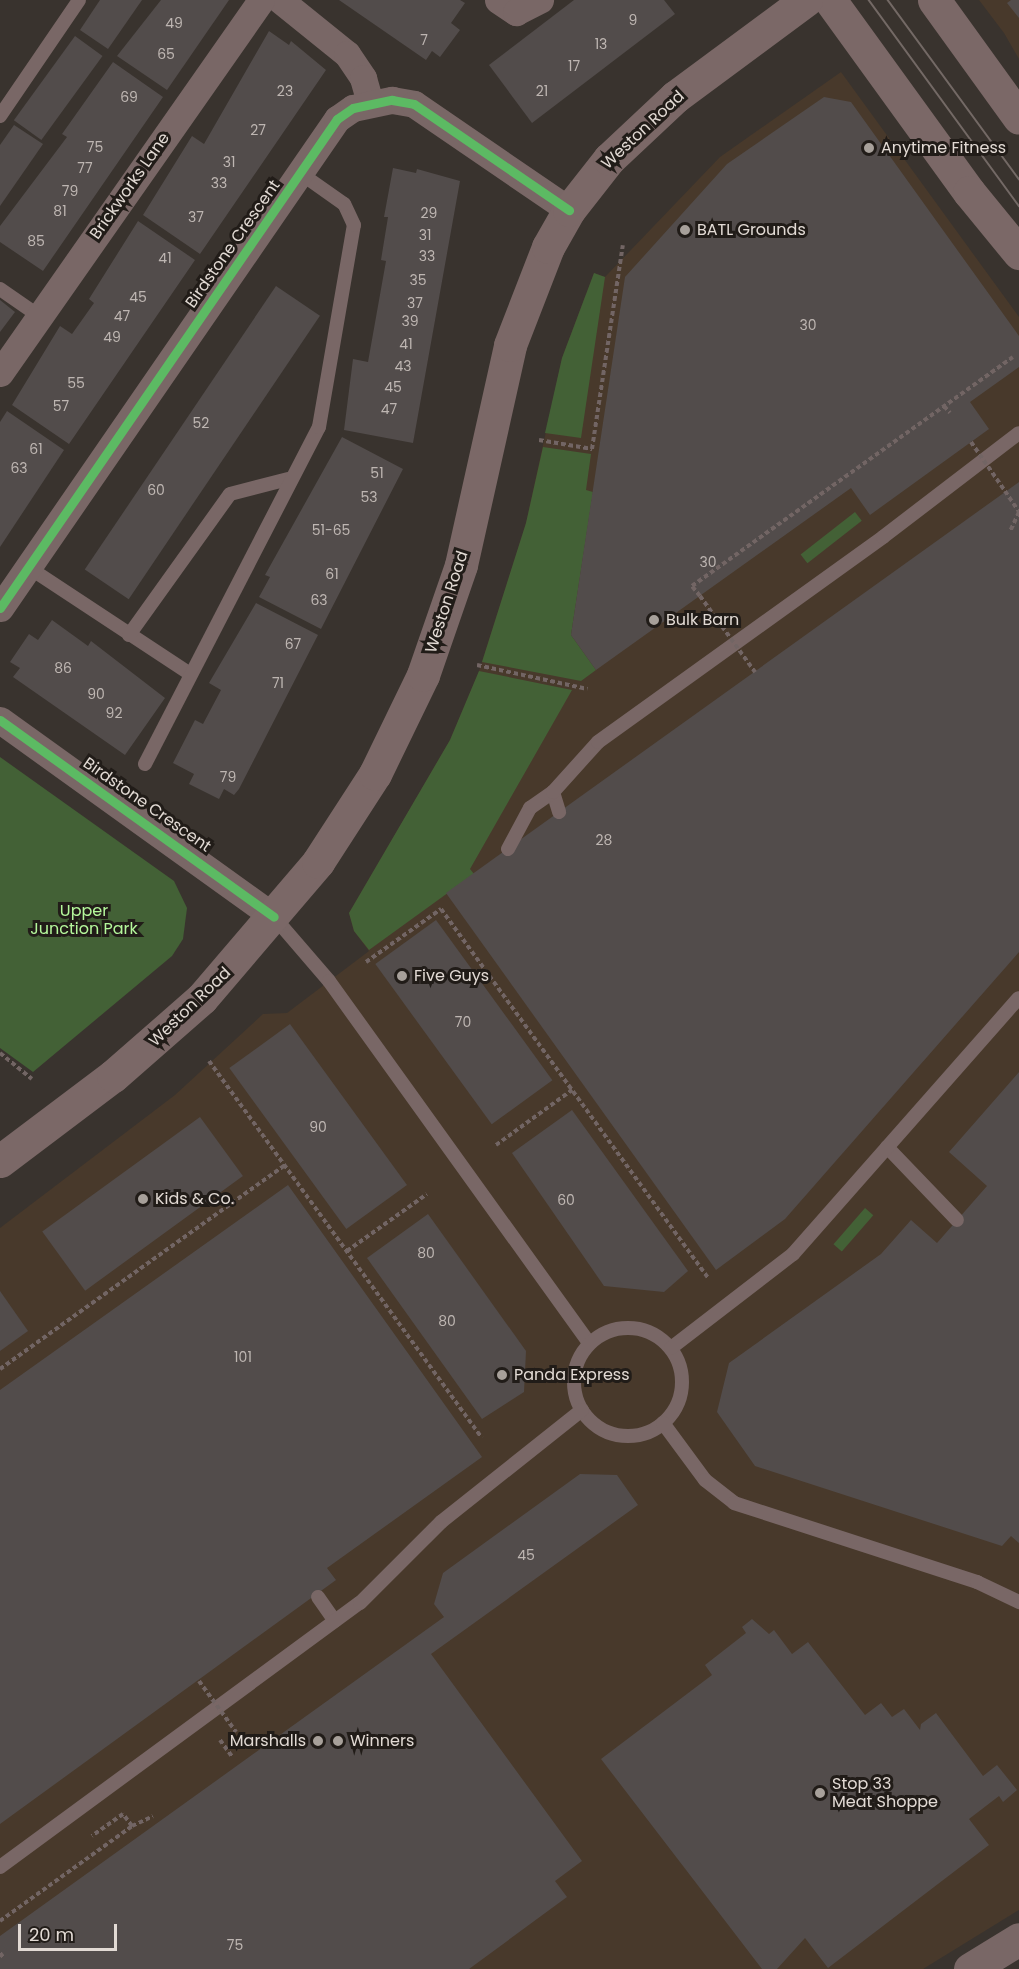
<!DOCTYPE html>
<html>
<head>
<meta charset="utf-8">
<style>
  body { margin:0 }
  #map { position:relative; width:1019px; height:1969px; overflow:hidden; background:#39332e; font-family:Poppins,sans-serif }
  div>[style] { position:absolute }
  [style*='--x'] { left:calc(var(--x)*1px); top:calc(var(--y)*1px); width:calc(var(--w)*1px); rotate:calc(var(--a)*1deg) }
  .built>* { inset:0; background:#48392b }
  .green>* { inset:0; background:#436136; transform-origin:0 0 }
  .building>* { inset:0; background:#524c4b; transform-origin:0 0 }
  .path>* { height:4px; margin-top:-2px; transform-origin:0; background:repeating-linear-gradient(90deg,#726564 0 4.5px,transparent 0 7.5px) }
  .service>* { height:14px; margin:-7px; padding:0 7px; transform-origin:7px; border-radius:7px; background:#796766 }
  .service>.ring { margin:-7px; padding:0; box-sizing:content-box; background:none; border:14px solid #796766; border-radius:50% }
  .minor>* { height:27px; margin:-13.5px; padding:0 13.5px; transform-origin:13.5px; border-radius:13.5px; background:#796766 }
  .tertiary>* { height:33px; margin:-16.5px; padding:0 16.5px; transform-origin:16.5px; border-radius:16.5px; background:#796766 }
  .secondary>* { height:33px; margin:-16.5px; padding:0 16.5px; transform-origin:16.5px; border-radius:16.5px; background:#7b6867 }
  .tram>* { height:1.5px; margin:-0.75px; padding:0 0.75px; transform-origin:0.75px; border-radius:0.75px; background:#736965 }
  .path-bridge>* { height:4px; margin-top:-2px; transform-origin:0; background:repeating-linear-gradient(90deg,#726564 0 4.5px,transparent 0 7.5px) }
  .cycleway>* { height:9px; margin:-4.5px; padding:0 4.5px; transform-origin:4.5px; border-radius:4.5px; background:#5cba63 }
  .dots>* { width:16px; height:16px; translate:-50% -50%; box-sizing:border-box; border:3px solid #211c18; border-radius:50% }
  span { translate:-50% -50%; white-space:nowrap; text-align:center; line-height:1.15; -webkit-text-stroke:6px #211c18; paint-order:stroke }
  .number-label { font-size:14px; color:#beb6b2 }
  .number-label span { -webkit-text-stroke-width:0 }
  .street-label { font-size:16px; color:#e2dad4 }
  .poi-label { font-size:16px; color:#e2dad4 }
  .left { translate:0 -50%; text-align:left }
  .right { translate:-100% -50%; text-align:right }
  .park-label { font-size:16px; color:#b4f79b }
  .scale { position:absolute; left:18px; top:1924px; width:99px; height:27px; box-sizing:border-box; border:3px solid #e2dad4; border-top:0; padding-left:8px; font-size:18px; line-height:21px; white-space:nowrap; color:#e2dad4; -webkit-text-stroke:4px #211c18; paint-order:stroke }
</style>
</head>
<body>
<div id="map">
  <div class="built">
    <i style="clip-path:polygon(979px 0,1019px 0,1019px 59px,1004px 33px)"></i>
    <i style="clip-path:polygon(841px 72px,1019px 317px,1019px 1910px,923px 1969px,0 1969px,0 1228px,175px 1095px,263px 1014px,287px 1013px,369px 951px,354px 931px,349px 913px,450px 740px,479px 671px,526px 523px,562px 358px,594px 273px,605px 277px,720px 157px)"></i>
  </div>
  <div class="green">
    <i style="clip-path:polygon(594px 273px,605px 277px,581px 438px,545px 433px,562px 358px)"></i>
    <i style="clip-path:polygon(543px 447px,591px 454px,586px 490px,593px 492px,571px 635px,596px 670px,581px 681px,482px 662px,526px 523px)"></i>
    <i style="left:855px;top:512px;width:11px;height:69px;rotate:52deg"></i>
    <i style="clip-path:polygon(479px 671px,572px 690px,470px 869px,474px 874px,369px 950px,354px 931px,349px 913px,450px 740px)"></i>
    <i style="clip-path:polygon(0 757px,174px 881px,187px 908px,183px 939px,172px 956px,33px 1072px,0 1048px)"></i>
    <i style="left:865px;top:1208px;width:11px;height:48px;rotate:41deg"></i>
  </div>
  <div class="building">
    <i style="clip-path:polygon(100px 0,142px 0,108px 49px,80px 30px)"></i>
    <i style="clip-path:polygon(161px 0,229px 0,167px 90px,117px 56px)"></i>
    <i style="clip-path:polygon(339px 0,460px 0,465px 3px,451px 23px,460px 30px,440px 57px,432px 51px,426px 60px)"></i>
    <i style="clip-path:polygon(574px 0,664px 0,675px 14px,532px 123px,489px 65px)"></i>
    <i style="clip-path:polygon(1011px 0,1019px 0,1019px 18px,1007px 3px)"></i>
    <i style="clip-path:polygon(269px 31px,289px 45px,291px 41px,326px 70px,200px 254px,143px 215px,192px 136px,204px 144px)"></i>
    <i style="left:75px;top:36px;width:34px;height:104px;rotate:36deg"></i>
    <i style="clip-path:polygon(113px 62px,163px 97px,43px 271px,0 242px,0 226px,67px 137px,62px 134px)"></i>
    <i style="clip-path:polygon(824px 97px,851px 102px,1019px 336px,1019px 367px,970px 402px,989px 429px,870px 515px,851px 488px,596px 670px,571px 635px,625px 277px,727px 164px)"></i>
    <i style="clip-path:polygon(14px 125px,43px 144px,0 206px,0 145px)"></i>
    <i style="clip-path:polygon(393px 168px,416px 173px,417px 169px,460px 181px,413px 443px,344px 430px,353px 359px,368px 362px,386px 261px,381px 260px,388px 217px,384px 217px)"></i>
    <i style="clip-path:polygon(138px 221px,195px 260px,69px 444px,12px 405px,60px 326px,72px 334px,94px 303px,89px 299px)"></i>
    <i style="left:276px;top:286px;width:53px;height:342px;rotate:34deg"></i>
    <i style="clip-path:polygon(0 300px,15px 312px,0 332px)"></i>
    <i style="clip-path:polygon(7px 411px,64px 450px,0 547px,0 422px)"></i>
    <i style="clip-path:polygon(342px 437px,403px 469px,321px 629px,259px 597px,270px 577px,265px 575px)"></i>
    <i style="clip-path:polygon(1019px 482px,1019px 952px,785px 1219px,716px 1270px,446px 893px)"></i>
    <i style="clip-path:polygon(256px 603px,318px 635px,239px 789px,234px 795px,224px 789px,219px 799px,189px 784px,194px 774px,173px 763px,195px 720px,203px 724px,221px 690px,209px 683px)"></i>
    <i style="clip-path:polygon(52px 620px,88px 646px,91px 641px,165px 698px,125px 755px,13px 677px,20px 668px,10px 662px,29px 634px,38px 640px)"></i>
    <i style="left:436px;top:920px;width:198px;height:75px;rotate:54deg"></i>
    <i style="left:290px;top:1024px;width:199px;height:75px;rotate:54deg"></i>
    <i style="clip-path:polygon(1019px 1072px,1019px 1543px,1011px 1536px,1002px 1546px,755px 1466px,717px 1412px,729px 1363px,881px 1254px,911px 1220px,937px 1243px,987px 1186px,949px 1152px)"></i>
    <i style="clip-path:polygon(572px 1110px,688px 1271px,664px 1292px,604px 1286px,512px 1153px)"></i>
    <i style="left:200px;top:1117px;width:73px;height:195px;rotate:54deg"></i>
    <i style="clip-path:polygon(288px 1185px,482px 1457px,327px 1568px,336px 1580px,0 1824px,0 1390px)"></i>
    <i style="clip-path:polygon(428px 1214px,526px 1351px,524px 1392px,482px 1419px,367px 1258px)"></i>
    <i style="clip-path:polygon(0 1291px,28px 1331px,0 1351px)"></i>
    <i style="clip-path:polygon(580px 1474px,617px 1475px,638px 1505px,431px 1654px,582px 1861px,555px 1881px,567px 1897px,469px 1969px,0 1969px,0 1936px,444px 1617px,434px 1604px,443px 1573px)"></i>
    <i style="clip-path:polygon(752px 1619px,769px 1634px,774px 1630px,792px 1654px,808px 1642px,865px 1715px,881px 1703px,892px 1717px,904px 1709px,920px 1730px,921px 1724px,936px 1713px,983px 1776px,997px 1765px,1017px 1790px,1003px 1802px,999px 1796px,969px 1819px,989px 1845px,828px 1968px,805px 1938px,777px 1969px,762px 1969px,601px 1759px,712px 1675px,705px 1665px,746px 1633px,742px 1627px)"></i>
  </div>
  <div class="path">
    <i style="--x:944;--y:406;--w:9;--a:49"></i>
    <i style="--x:539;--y:440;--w:54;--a:9.6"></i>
    <i style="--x:592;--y:449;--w:206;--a:-81.4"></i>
    <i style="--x:1005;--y:491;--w:25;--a:56"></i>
    <i style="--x:1019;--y:512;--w:21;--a:115"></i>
    <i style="--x:700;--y:596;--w:13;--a:-129"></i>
    <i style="--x:692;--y:586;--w:394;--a:-35.5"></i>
    <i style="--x:477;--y:665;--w:113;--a:12.3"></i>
    <i style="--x:366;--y:962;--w:92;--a:-35.2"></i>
    <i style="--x:441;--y:909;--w:457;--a:54.1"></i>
    <i style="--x:0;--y:1053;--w:41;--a:39.1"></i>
    <i style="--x:209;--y:1061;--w:465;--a:54.1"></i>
    <i style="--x:496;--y:1145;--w:94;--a:-35.9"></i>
    <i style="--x:347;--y:1251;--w:98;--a:-35.5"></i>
    <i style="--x:0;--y:1369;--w:350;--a:-35.6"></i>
    <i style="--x:220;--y:1740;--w:22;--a:54"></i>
    <i style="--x:132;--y:1826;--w:23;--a:-25"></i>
    <i style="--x:0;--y:1921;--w:163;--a:-35.7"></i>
    <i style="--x:132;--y:1826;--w:15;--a:-127"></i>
    <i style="--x:123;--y:1814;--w:38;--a:145"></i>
    <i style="--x:0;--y:1953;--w:5;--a:53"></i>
  </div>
  <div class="service">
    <i style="--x:0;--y:116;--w:140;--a:-55.7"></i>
    <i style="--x:0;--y:289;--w:47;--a:34.7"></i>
    <i style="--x:28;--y:567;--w:193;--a:33.4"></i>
    <i style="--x:129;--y:635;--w:173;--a:-54.4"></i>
    <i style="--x:230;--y:494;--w:60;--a:-14.5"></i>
    <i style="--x:145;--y:764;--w:379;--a:-62.7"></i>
    <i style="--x:319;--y:427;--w:205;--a:-80.2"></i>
    <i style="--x:354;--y:225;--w:23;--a:-115"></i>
    <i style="--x:344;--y:204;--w:54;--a:-144.8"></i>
    <i style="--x:553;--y:792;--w:21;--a:73"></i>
    <i style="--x:508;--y:849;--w:47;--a:-61.8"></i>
    <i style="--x:530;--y:808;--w:28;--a:-35"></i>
    <i style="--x:553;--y:792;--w:67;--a:-48"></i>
    <i style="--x:598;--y:742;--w:351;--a:-35.7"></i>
    <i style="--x:883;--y:537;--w:171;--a:-37.4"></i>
    <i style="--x:274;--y:917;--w:84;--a:49.3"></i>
    <i style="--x:329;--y:981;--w:446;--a:54.3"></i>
    <i style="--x:887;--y:1147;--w:101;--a:46.2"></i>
    <i class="ring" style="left:574px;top:1328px;width:94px;height:94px"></i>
    <i style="--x:671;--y:1348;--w:154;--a:-37.6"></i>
    <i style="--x:793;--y:1254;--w:341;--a:-48.6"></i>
    <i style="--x:663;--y:1423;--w:71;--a:53.6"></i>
    <i style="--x:705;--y:1480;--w:37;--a:38"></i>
    <i style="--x:734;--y:1503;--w:256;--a:18"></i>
    <i style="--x:977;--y:1582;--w:47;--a:25.5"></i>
    <i style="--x:318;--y:1597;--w:29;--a:55"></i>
    <i style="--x:0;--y:1867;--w:446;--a:-36.3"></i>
    <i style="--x:360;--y:1603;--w:115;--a:-45"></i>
    <i style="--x:441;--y:1522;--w:180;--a:-38.5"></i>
  </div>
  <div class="minor">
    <i style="--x:280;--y:0;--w:86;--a:38.9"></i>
    <i style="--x:347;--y:54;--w:29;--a:56"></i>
    <i style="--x:363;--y:78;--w:25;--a:74"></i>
    <i style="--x:498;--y:0;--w:22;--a:34"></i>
    <i style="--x:516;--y:12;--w:27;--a:-27"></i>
    <i style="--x:0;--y:373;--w:455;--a:-55"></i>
    <i style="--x:0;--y:608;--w:594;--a:-55.43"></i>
    <i style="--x:337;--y:119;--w:19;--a:-35"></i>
    <i style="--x:353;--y:108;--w:40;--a:-12"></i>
    <i style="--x:392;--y:100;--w:22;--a:10"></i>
    <i style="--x:414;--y:104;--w:188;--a:34.4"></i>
    <i style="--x:0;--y:720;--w:337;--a:35.7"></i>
  </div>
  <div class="tertiary">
    <i style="--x:970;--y:1969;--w:57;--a:-31.5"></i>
  </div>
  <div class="secondary">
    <i style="--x:830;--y:0;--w:237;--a:54.1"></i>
    <i style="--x:969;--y:192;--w:79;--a:50.7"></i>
    <i style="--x:934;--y:0;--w:145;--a:54.2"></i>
    <i style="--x:0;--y:1161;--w:141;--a:-37"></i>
    <i style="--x:113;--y:1076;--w:118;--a:-41.2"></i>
    <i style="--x:202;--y:998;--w:179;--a:-49.5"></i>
    <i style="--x:318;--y:862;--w:105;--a:-57.1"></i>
    <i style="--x:375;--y:774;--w:110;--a:-64.1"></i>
    <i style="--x:423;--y:675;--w:116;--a:-70.9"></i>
    <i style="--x:461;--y:565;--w:225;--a:-77.4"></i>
    <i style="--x:510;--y:345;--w:105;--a:-68.8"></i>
    <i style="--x:548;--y:247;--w:43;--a:-60.4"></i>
    <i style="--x:569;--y:210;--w:65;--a:-51.9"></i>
    <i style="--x:609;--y:159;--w:91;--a:-43.2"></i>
    <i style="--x:675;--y:97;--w:163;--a:-36.5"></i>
  </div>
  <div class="tram">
    <i style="--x:869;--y:0;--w:255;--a:53.9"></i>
    <i style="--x:888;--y:0;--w:222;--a:53.8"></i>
  </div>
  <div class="path-bridge">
    <i style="--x:971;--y:442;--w:60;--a:55.2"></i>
    <i style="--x:700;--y:596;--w:94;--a:54.1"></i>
    <i style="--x:199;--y:1681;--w:63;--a:54"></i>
  </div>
  <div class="cycleway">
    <i style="--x:0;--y:608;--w:594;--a:-55.43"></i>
    <i style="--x:337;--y:119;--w:19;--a:-35"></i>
    <i style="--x:353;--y:108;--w:40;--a:-12"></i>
    <i style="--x:392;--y:100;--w:22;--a:10"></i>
    <i style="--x:414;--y:104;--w:188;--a:34.4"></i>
    <i style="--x:0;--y:720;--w:337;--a:35.7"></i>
  </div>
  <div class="dots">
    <i style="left:869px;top:148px;background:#a7a09a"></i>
    <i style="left:685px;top:230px;background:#a7a09a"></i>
    <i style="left:654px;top:620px;background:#a7a09a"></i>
    <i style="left:402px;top:976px;background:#a7a09a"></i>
    <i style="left:143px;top:1199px;background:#a7a09a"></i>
    <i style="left:502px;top:1375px;background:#a7a09a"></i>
    <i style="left:318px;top:1741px;background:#a7a09a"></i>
    <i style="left:338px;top:1741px;background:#a7a09a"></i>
    <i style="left:820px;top:1793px;background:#a7a09a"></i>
  </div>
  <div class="number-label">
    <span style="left:633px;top:20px">9</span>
    <span style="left:174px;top:23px">49</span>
    <span style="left:424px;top:40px">7</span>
    <span style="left:601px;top:44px">13</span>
    <span style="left:166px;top:54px">65</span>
    <span style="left:574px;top:66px">17</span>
    <span style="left:285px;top:91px">23</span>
    <span style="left:542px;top:91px">21</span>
    <span style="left:129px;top:97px">69</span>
    <span style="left:258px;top:130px">27</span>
    <span style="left:95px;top:147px">75</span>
    <span style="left:229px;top:162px">31</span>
    <span style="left:85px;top:168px">77</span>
    <span style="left:219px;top:183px">33</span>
    <span style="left:70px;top:191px">79</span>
    <span style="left:60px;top:211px">81</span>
    <span style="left:429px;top:213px">29</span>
    <span style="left:196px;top:217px">37</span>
    <span style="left:425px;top:235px">31</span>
    <span style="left:36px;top:241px">85</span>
    <span style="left:427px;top:256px">33</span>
    <span style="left:165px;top:258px">41</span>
    <span style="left:418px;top:280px">35</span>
    <span style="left:138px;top:297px">45</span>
    <span style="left:415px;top:303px">37</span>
    <span style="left:122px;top:316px">47</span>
    <span style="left:410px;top:321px">39</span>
    <span style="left:808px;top:325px">30</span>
    <span style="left:112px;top:337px">49</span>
    <span style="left:406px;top:344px">41</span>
    <span style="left:403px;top:366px">43</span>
    <span style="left:76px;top:383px">55</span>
    <span style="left:393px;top:387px">45</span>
    <span style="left:61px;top:406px">57</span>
    <span style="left:389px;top:409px">47</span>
    <span style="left:201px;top:423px">52</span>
    <span style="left:36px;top:449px">61</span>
    <span style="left:19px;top:468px">63</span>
    <span style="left:377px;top:473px">51</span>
    <span style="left:156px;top:490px">60</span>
    <span style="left:369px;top:497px">53</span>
    <span style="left:331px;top:530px">51-65</span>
    <span style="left:708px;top:562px">30</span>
    <span style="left:332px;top:574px">61</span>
    <span style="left:319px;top:600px">63</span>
    <span style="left:293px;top:644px">67</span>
    <span style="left:63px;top:668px">86</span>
    <span style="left:278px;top:683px">71</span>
    <span style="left:96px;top:694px">90</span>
    <span style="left:114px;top:713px">92</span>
    <span style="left:228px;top:777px">79</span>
    <span style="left:604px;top:840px">28</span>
    <span style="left:463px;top:1022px">70</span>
    <span style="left:318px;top:1127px">90</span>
    <span style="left:566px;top:1200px">60</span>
    <span style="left:426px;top:1253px">80</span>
    <span style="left:447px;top:1321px">80</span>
    <span style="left:243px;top:1357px">101</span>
    <span style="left:526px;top:1555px">45</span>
    <span style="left:235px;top:1945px">75</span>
  </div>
  <div class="street-label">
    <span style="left:643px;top:130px;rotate:-43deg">Weston Road</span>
    <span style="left:130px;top:186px;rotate:-55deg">Brickworks Lane</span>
    <span style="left:233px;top:244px;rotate:-55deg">Birdstone Crescent</span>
    <span style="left:447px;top:602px;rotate:-72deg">Weston Road</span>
    <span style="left:147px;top:805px;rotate:35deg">Birdstone Crescent</span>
    <span style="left:190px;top:1007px;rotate:-44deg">Weston Road</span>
  </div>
  <div class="poi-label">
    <span class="left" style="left:881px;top:148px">Anytime Fitness</span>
    <span class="left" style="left:697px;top:230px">BATL Grounds</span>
    <span class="left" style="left:666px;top:620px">Bulk Barn</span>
    <span class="left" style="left:414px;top:976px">Five Guys</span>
    <span class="left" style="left:155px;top:1199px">Kids &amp; Co.</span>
    <span class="left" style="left:514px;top:1375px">Panda Express</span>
    <span class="right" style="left:306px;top:1741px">Marshalls</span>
    <span class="left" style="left:350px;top:1741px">Winners</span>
    <span class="left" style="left:832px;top:1793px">Stop 33<br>Meat Shoppe</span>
  </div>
  <div class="park-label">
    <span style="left:84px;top:920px">Upper<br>Junction Park</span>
  </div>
  <div class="scale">20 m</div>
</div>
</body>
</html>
